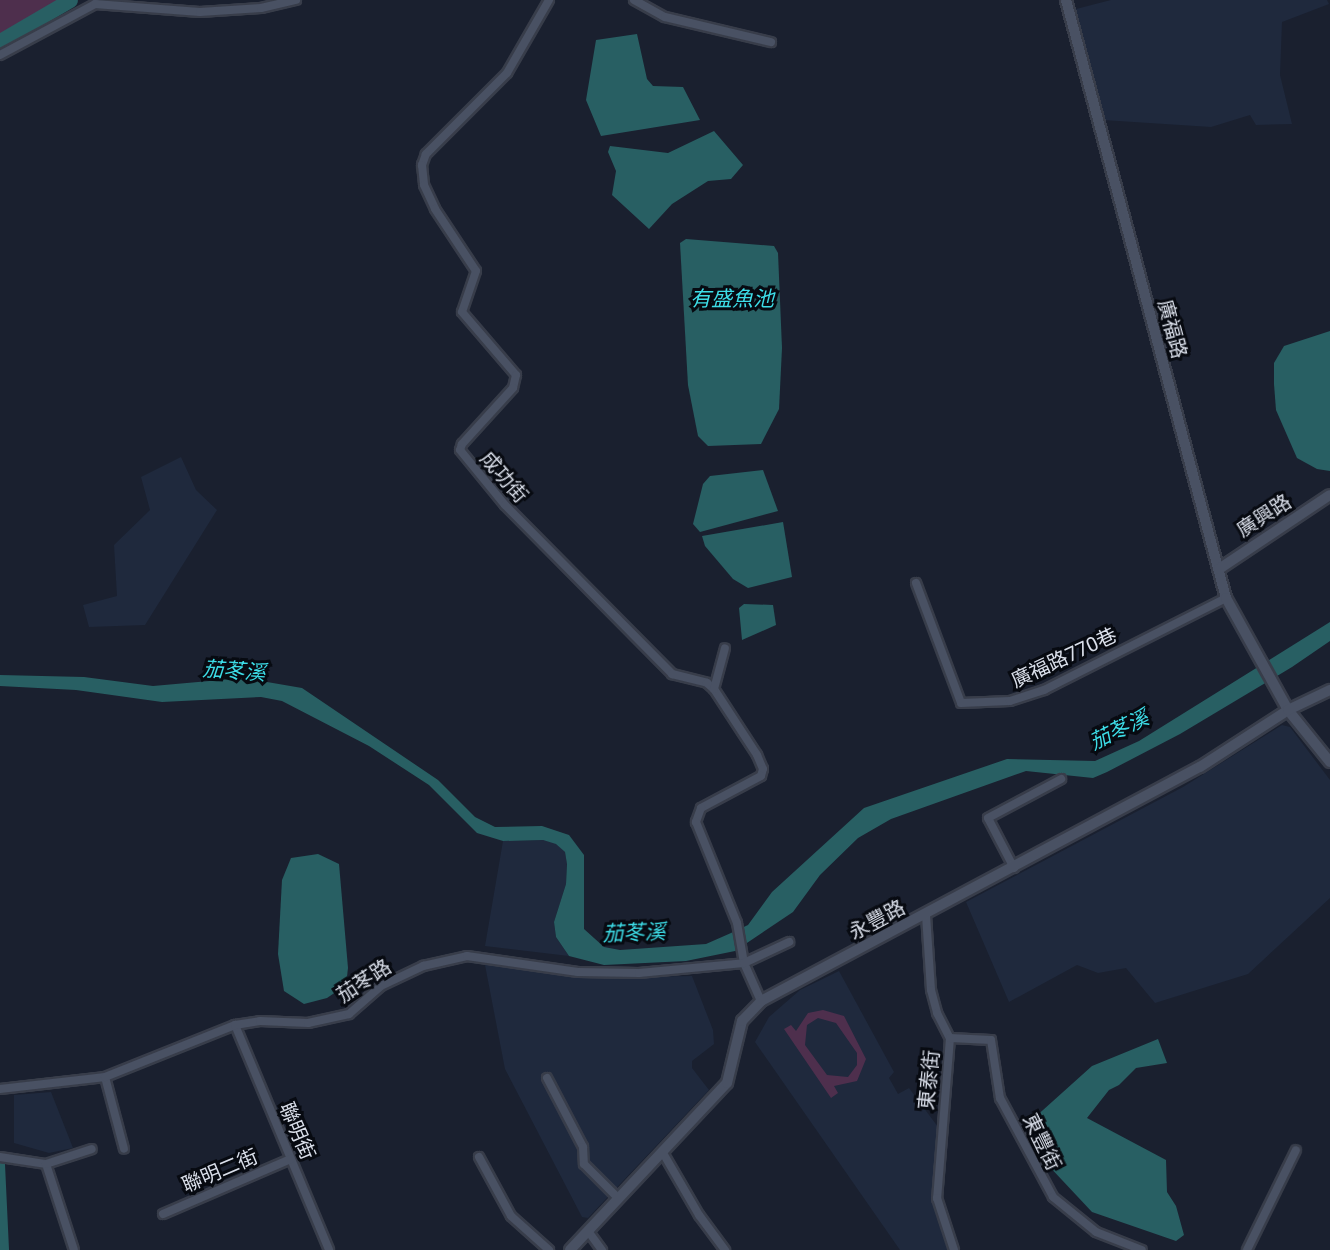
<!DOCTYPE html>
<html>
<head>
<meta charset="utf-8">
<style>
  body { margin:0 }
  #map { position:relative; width:1330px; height:1250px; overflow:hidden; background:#1a202f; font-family:Roboto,"Noto Sans TC",sans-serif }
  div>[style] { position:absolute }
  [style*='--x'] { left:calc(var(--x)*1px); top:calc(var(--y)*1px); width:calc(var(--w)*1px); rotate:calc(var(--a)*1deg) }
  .built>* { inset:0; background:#1f293d }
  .green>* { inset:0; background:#4e2f4d }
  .water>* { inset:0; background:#285f63 }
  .canal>* { height:9px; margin:-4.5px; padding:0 4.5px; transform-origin:4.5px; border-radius:4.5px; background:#285f63 }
  .river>* { height:15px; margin:-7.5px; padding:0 7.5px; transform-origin:7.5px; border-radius:7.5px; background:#285f63 }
  .roads { filter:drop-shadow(2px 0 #383d4a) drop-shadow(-2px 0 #383d4a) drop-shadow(0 2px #383d4a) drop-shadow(0 -2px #383d4a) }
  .street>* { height:8px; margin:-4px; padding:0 4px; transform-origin:4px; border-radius:4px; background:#495163 }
  .secondary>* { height:10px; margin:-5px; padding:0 5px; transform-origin:5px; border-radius:5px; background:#495163 }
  span { translate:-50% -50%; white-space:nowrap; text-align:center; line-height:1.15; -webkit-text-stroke:6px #070a11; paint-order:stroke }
  .street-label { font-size:20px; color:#dadfea }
  .water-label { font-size:21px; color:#3ddde7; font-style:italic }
</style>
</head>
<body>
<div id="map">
  <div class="built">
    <i style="clip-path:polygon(1111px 0,1327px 0,1329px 4px,1282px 22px,1280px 75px,1292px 124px,1256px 125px,1250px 115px,1211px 127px,1103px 120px,1076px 9px)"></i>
    <i style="clip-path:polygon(181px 457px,196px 490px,217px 510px,145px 625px,89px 627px,83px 605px,117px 596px,114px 545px,150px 510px,141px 477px)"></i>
    <i style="clip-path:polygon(1282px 725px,1290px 727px,1330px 780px,1330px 898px,1248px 974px,1155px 1003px,1126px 968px,1098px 973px,1077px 965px,1009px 1002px,966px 902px,1183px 787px)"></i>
    <i style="clip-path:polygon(543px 840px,556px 843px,565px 852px,567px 863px,566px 884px,554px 922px,556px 937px,569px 956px,485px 946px,503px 841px)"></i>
    <i style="clip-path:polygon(489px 962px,629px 977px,692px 976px,713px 1030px,714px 1044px,692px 1061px,692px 1068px,709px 1090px,588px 1218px,582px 1217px,505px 1069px,485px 965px)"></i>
    <i style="clip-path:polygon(839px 971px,894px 1072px,889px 1078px,898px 1094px,909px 1088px,938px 1127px,934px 1209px,951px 1250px,900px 1250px,755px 1042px,769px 1017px,800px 990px)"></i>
    <i style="clip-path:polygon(51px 1092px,73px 1148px,49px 1153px,14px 1143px,14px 1095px)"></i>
  </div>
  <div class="green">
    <i style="clip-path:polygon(0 0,60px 0,0 36px)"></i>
    <i style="clip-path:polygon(evenodd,823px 1010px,844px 1016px,866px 1059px,857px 1081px,834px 1086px,838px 1093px,831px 1098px,784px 1029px,791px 1025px,796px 1031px,808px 1013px,823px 1010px,818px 1018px,836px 1023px,857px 1053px,857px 1065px,848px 1077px,827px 1075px,805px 1045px,807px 1025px,818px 1018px)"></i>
  </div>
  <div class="water">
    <i style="clip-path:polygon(637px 34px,647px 79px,653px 86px,683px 87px,700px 120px,601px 136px,586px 100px,596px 40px)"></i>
    <i style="clip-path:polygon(714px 131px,743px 165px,731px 179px,708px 181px,672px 204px,649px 229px,612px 195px,616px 171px,608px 152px,610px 146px,668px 153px)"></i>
    <i style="clip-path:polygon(686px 239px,774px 246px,778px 253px,782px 348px,779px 409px,761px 444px,708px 446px,698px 436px,688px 385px,680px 243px)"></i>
    <i style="clip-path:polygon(1330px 331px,1330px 471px,1317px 469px,1297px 458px,1276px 410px,1274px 384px,1274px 363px,1284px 346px)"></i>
    <i style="clip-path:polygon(763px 470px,778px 511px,700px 532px,693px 524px,703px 484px,710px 476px)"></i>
    <i style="clip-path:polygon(783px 522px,792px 577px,748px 588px,733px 579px,705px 546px,702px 536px)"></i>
    <i style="clip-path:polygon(744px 604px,773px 605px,776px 625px,742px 640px,739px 608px)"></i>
    <i style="clip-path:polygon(1330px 622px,1330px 641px,1292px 667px,1180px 734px,1107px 772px,1093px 778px,1026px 771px,891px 819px,858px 838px,820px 875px,793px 912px,735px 951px,686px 961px,604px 965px,569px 956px,556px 937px,554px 922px,566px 884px,567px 864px,565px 852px,556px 844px,543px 840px,503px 841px,477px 833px,429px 785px,369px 746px,282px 701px,261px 697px,162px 702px,76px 690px,0 686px,0 675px,84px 677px,153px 686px,243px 678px,302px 688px,438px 780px,475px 817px,495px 827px,542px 826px,569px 835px,584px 855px,584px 929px,604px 947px,620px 950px,706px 944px,731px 933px,748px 925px,772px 892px,864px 808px,1007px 759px,1095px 761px,1139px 741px)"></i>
    <i style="clip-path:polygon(318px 854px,339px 864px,348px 968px,346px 985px,327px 998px,304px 1004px,284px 991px,278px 954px,282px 880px,291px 858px)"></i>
    <i style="clip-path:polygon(1158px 1039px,1167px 1063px,1136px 1068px,1119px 1085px,1109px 1090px,1087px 1118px,1166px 1160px,1167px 1192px,1176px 1206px,1184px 1235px,1176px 1241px,1092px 1212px,1047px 1164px,1033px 1119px,1092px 1066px)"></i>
  </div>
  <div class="canal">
    <i style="--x:0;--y:1164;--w:86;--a:87.3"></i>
  </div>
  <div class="river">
    <i style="--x:0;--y:41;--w:81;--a:-30.4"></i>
  </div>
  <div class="roads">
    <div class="street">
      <i style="--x:549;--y:0;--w:84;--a:119.9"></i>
      <i style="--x:507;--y:73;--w:115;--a:135"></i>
      <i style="--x:426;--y:154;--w:12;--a:110"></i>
      <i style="--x:422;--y:165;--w:20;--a:84"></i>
      <i style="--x:424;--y:185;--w:26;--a:65"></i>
      <i style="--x:435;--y:209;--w:74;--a:56.5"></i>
      <i style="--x:476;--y:271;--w:43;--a:108.9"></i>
      <i style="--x:462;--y:312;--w:83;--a:49.4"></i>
      <i style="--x:516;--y:375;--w:13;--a:103"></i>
      <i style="--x:513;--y:388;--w:76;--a:132.3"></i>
      <i style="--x:462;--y:444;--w:6;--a:108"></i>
      <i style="--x:460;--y:450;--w:71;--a:50.7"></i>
      <i style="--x:505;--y:505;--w:238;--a:45.3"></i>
      <i style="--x:672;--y:674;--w:36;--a:14"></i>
      <i style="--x:707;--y:683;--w:9;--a:41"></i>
      <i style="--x:714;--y:689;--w:79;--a:56.9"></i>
      <i style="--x:757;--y:755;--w:15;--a:67"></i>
      <i style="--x:763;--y:769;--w:7;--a:106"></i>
      <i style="--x:761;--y:776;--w:68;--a:151.9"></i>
      <i style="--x:701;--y:808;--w:15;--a:110"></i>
      <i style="--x:696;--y:822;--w:109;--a:67.9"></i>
      <i style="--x:737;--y:923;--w:41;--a:80.1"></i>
      <i style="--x:744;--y:963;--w:42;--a:65.9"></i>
      <i style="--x:634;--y:0;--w:35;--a:29"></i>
      <i style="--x:665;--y:17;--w:109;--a:13.3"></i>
      <i style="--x:0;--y:55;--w:108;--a:-28.2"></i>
      <i style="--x:95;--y:4;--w:105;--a:4.4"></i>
      <i style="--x:200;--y:12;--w:61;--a:-3.8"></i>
      <i style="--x:261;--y:8;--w:36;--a:-13"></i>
      <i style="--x:916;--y:583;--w:128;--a:69.4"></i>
      <i style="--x:961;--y:703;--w:49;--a:-2.3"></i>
      <i style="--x:1010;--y:701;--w:36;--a:-18"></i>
      <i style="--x:1044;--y:690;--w:204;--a:-26.8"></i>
      <i style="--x:714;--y:689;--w:42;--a:-75"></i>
      <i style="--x:1014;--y:868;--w:56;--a:-117.5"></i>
      <i style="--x:988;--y:818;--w:83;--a:-28.1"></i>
      <i style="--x:926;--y:915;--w:75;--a:86.2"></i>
      <i style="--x:931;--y:990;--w:24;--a:75"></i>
      <i style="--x:937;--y:1013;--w:28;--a:63"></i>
      <i style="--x:950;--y:1038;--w:161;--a:94.6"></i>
      <i style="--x:937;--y:1198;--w:55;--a:71.9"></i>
      <i style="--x:235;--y:1025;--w:244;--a:67.3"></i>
      <i style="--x:950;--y:1038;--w:41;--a:2.8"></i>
      <i style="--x:991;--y:1040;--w:59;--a:81.2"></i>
      <i style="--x:1000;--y:1098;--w:112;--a:61.8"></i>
      <i style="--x:1053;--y:1197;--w:55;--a:39.1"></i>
      <i style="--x:1096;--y:1232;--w:49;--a:21.4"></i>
      <i style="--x:105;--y:1077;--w:74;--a:75.2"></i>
      <i style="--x:547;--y:1078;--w:78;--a:62.4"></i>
      <i style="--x:583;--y:1147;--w:17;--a:87"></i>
      <i style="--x:584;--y:1164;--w:49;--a:45"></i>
      <i style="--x:0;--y:1089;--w:106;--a:-6.5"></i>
      <i style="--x:105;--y:1077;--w:140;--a:-21.8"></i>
      <i style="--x:235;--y:1025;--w:25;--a:-9"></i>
      <i style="--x:260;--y:1021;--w:48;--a:2.4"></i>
      <i style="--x:308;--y:1023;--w:42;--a:-12.4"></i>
      <i style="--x:349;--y:1014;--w:43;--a:-41.2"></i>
      <i style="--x:381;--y:986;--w:47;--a:-25.5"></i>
      <i style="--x:423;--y:966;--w:45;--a:-12.8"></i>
      <i style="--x:467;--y:956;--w:112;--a:8.2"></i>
      <i style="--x:578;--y:972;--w:61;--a:0.9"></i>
      <i style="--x:639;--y:973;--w:105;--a:-5.4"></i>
      <i style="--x:744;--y:963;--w:50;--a:-25"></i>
      <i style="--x:663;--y:1153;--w:72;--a:59.9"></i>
      <i style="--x:699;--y:1215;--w:44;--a:53.4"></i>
      <i style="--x:0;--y:1157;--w:47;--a:8.7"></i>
      <i style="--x:46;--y:1164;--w:90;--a:72"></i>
      <i style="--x:479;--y:1157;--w:67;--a:61.5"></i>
      <i style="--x:511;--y:1216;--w:51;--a:41.8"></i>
      <i style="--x:46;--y:1164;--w:48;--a:-18.1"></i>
      <i style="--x:163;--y:1214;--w:139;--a:-23.3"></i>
      <i style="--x:588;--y:1231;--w:24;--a:54"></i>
      <i style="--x:1247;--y:1250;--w:111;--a:-63.9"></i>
    </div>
    <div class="secondary">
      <i style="--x:1066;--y:0;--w:619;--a:75.02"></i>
      <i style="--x:1226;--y:598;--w:128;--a:61"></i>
      <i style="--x:1288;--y:710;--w:67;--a:51.1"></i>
      <i style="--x:1219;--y:569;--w:133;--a:-33.7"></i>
      <i style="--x:570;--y:1250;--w:229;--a:-46.8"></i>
      <i style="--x:727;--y:1083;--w:64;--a:-76.4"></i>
      <i style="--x:742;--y:1021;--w:28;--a:-46"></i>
      <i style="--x:761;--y:1001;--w:497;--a:-28.1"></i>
      <i style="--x:1200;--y:767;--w:105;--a:-32.9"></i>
      <i style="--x:1288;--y:710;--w:47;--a:-25.5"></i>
    </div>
  </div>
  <div class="street-label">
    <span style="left:1172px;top:329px;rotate:75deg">廣福路</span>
    <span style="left:504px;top:477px;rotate:49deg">成功街</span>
    <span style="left:1264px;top:516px;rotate:-33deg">廣興路</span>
    <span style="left:1064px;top:658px;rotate:-25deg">廣福路770巷</span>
    <span style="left:877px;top:920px;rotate:-28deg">永豐路</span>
    <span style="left:364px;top:981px;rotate:-33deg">茄苳路</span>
    <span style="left:929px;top:1080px;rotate:-84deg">東泰街</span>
    <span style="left:297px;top:1131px;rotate:67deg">聯明街</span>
    <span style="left:1042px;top:1142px;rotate:64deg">東豐街</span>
    <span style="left:220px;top:1171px;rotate:-23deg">聯明二街</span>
  </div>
  <div class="water-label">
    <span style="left:732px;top:299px">有盛魚池</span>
    <span style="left:234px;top:671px;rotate:4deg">茄苳溪</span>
    <span style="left:1119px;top:730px;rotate:-26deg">茄苳溪</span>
    <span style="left:634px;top:933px;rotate:-2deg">茄苳溪</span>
  </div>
</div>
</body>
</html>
